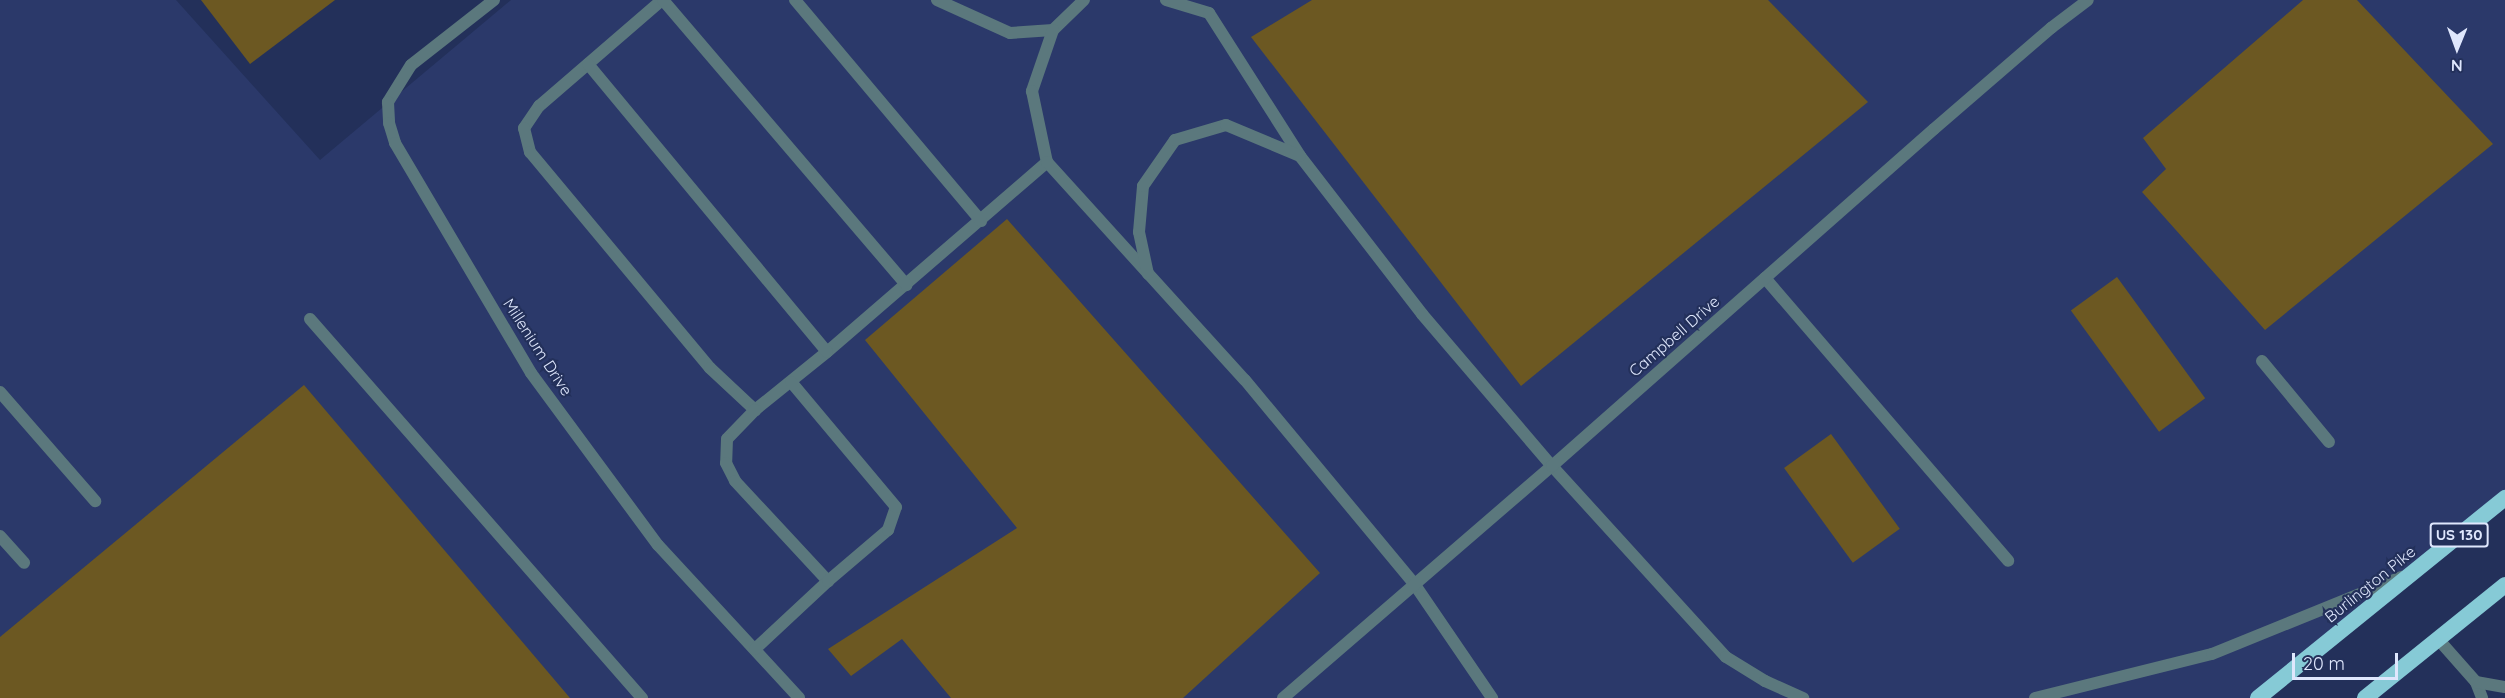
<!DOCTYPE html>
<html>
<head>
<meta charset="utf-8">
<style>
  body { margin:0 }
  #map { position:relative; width:2505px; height:698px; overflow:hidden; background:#23305a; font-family:Quicksand,sans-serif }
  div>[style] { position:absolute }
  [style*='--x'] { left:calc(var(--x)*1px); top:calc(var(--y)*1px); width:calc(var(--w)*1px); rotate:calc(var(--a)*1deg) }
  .built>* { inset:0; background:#2b396a }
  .building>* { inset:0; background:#6c5822; transform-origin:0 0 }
  .service>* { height:12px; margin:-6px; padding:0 6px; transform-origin:6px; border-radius:6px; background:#5b787d }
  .pedestrian>* { height:12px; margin:-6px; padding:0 6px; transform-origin:6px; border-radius:6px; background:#5b787d }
  .trunk>* { height:16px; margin:-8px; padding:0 8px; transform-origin:8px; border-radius:8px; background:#86cad6 }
  span { translate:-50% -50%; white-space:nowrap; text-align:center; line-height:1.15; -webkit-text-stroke:4.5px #23305a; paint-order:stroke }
  .shield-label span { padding:2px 4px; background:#23305a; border:2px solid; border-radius:4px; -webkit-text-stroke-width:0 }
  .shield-label { font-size:15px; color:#dfe7fd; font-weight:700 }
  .street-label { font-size:16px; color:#dfe7fd }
  .north { position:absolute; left:2427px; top:18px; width:60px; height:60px; -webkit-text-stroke:4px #23305a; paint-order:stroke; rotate:181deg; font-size:16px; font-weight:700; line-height:24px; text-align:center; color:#dfe7fd }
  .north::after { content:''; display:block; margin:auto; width:21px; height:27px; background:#dfe7fd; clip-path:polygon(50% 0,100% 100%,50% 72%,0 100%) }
  .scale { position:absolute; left:2292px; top:653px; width:106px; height:27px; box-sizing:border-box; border:3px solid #dfe7fd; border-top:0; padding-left:8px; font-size:18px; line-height:21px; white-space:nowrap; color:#dfe7fd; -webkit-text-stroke:4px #23305a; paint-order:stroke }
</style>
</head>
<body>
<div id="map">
  <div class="built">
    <i style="clip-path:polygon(0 0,176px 0,320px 160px,511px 0,2505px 0,2505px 498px,2258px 698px,0 698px)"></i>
  </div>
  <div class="building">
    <i style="clip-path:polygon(201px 0,335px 0,250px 64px)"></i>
    <i style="clip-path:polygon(1312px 0,1768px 0,1868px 102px,1521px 386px,1251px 37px)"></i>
    <i style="clip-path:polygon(2303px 0,2357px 0,2493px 144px,2265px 330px,2142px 192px,2166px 169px,2143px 138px)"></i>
    <i style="clip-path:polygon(1007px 219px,1320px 573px,1183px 698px,951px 698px,902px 639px,851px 676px,828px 649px,1017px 528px,865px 340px)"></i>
    <i style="left:2117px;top:277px;width:150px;height:57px;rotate:54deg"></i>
    <i style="clip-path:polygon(304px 385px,570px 698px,0 698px,0 637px)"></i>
    <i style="left:1831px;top:434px;width:117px;height:58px;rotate:54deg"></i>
  </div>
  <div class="service">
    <i style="--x:494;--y:0;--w:105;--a:141.9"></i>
    <i style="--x:411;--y:65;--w:44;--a:121.9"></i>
    <i style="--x:388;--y:102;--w:21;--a:87"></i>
    <i style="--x:389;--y:123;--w:21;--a:73"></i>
    <i style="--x:395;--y:143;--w:267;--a:59.4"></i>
    <i style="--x:531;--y:373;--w:214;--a:53.6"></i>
    <i style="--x:658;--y:545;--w:208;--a:47.3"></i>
    <i style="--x:662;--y:0;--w:162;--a:139.2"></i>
    <i style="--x:539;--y:106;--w:27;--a:124"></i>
    <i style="--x:524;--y:128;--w:25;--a:76"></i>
    <i style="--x:530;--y:152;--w:281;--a:50.2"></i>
    <i style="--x:710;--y:368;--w:62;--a:43"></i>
    <i style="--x:755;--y:410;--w:92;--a:-38.9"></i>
    <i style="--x:827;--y:352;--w:291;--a:-40.8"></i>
    <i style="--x:663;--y:0;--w:375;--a:49.5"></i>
    <i style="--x:795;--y:0;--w:289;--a:49.9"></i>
    <i style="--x:937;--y:0;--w:80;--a:24.3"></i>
    <i style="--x:1010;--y:33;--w:43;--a:-4"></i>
    <i style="--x:1084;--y:0;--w:43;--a:135.9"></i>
    <i style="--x:1053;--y:30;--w:65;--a:109"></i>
    <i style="--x:1032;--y:91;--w:73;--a:78.1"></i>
    <i style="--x:1047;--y:162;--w:294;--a:47.8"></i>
    <i style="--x:1245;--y:380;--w:266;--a:50.3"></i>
    <i style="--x:1415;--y:585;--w:137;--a:55.7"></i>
    <i style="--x:1166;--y:0;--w:45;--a:16.8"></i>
    <i style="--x:1209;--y:13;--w:169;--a:57.5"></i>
    <i style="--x:1300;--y:156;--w:200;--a:52.3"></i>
    <i style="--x:1422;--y:314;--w:200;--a:49.5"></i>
    <i style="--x:1552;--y:466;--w:258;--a:47.7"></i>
    <i style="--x:1726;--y:657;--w:46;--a:31.6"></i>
    <i style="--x:1765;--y:681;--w:42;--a:24.1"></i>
    <i style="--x:588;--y:64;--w:374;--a:50.3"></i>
    <i style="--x:1765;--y:278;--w:373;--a:49.3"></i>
    <i style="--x:310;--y:319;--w:504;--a:48.78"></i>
    <i style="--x:2262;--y:361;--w:105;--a:50.4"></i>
    <i style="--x:0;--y:392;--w:145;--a:48.9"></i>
    <i style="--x:755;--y:410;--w:40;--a:134"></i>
    <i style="--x:727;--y:439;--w:24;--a:92"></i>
    <i style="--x:726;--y:463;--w:20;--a:63"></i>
    <i style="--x:735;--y:481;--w:137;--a:47.1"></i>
    <i style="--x:0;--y:536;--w:36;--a:48"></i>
    <i style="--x:2438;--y:639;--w:57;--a:48.5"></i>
    <i style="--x:2476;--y:682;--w:17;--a:69"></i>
    <i style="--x:755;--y:649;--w:100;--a:-43"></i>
    <i style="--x:828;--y:581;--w:79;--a:-40.4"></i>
    <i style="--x:888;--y:530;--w:24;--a:-71"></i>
    <i style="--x:896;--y:507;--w:163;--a:-130"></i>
    <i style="--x:2476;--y:682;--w:29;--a:10"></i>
    <i style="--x:1283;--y:698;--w:355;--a:-40.8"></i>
    <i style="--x:1552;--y:466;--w:509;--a:-41.42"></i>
    <i style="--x:1934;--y:129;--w:155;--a:-40.8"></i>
    <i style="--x:2051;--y:28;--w:46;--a:-37.1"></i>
    <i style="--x:2035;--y:698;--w:182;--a:-14"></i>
    <i style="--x:2212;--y:654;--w:205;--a:-22.1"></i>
  </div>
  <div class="pedestrian">
    <i style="--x:1148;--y:274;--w:43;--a:-102.1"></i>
    <i style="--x:1139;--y:232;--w:46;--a:-85"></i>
    <i style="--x:1143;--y:186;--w:56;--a:-55.2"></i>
    <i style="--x:1175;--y:140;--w:53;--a:-16.4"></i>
    <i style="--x:1226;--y:125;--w:80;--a:22.7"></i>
  </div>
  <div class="trunk">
    <i style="--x:2258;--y:698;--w:318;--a:-39"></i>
    <i style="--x:2365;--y:698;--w:180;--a:-38.9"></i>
  </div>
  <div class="shield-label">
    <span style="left:2459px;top:535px">US 130</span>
  </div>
  <div class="street-label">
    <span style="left:1674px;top:336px;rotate:-41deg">Campbell Drive</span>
    <span style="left:538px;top:347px;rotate:57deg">Millenium Drive</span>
    <span style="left:2370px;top:584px;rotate:-39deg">Burlington Pike</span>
  </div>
  <div class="north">N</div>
  <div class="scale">20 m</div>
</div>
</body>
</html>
